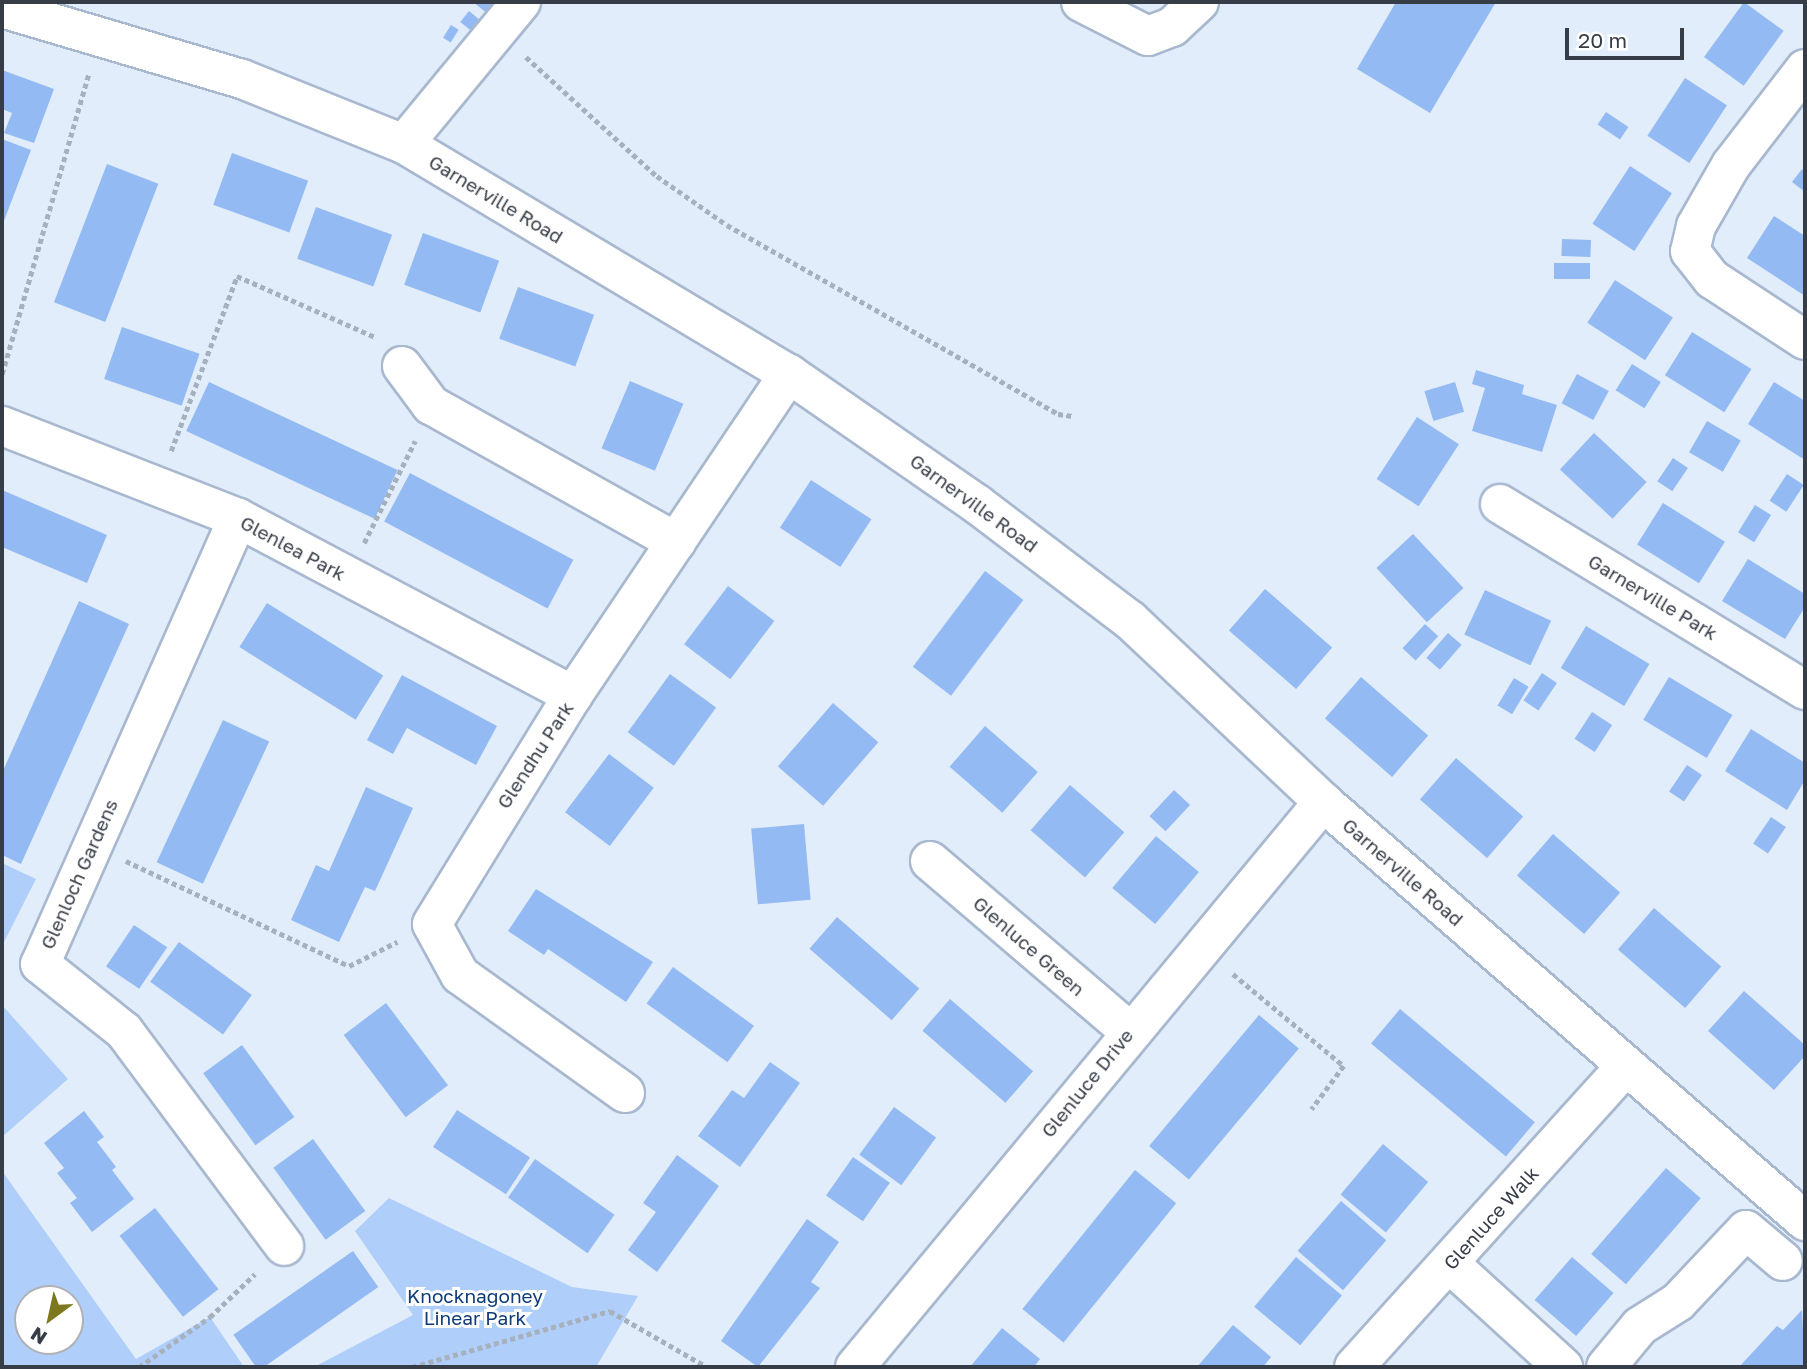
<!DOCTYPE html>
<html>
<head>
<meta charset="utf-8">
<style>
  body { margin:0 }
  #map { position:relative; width:1807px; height:1369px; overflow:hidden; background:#e2edfb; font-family:"Golos Text",sans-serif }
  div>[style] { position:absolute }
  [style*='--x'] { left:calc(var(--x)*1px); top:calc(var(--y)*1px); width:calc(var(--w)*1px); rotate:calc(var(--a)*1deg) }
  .green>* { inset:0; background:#b0cefa }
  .building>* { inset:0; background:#93baf2; transform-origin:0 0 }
  .path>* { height:4.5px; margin-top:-2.25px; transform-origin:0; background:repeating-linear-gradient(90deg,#a7b1bd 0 5px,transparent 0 8.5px) }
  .roads { filter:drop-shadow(2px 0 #a8b8cf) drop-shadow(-2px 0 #a8b8cf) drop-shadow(0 2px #a8b8cf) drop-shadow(0 -2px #a8b8cf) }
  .minor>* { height:38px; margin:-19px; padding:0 19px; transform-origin:19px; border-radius:19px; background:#fff }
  span { translate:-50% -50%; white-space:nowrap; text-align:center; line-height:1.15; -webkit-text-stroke:6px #fff; paint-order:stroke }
  .street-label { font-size:19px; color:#373d47 }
  .park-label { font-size:19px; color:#0d3b79 }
  .frame { position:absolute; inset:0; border:4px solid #373d47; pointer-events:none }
  .north { position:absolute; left:14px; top:1285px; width:70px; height:70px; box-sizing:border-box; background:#fff; border:2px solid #afb1b5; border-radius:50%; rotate:213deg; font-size:19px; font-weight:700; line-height:28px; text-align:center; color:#373d47 }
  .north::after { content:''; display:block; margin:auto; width:24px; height:32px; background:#7b781e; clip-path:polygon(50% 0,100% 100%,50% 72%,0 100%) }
  .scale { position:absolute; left:1565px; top:28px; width:119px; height:32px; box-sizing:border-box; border:4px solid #373d47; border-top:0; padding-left:9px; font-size:21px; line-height:24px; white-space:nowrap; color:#373d47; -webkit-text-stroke:5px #fff; paint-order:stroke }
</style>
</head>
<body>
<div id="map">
  <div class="green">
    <i style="clip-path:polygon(2px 863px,36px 879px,2px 946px)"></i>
    <i style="clip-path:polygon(2px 1005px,68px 1079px,2px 1137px)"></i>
    <i style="clip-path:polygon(evenodd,2px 1171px,136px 1359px,210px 1317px,244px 1367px,2px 1367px,2px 1171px,28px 1299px,70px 1299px,70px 1341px,28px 1341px,28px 1299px)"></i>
    <i style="clip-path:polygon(389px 1198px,572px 1287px,638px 1296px,596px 1367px,314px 1367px,413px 1315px,355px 1231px)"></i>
  </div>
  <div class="building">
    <i style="clip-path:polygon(473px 2px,498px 2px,488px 14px)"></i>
    <i style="clip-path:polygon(1396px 2px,1496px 2px,1430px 113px,1357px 69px)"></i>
    <i style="left:1744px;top:2px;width:49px;height:68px;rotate:36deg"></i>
    <i style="left:469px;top:11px;width:13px;height:14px;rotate:39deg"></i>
    <i style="left:451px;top:25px;width:9px;height:15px;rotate:32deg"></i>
    <i style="clip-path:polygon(2px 70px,54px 89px,34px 143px,4px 133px,12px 113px,2px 109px)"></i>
    <i style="left:1685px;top:78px;width:50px;height:69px;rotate:33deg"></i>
    <i style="left:1606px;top:112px;width:27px;height:15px;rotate:34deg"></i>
    <i style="clip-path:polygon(2px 139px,31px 150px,2px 226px)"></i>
    <i style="left:232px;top:153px;width:81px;height:55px;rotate:20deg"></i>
    <i style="left:107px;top:164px;width:55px;height:148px;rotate:21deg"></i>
    <i style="left:1630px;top:166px;width:50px;height:69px;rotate:33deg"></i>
    <i style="clip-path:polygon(1802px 169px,1805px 172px,1805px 192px,1792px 182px)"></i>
    <i style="left:316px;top:207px;width:81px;height:55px;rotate:20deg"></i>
    <i style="clip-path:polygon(1774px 216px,1805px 236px,1805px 296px,1747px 258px)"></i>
    <i style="left:423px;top:233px;width:81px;height:55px;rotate:20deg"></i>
    <i style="left:1562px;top:239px;width:29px;height:17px;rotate:2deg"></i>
    <i style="left:1554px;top:263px;width:36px;height:16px"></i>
    <i style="left:1615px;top:280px;width:69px;height:51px;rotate:33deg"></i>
    <i style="left:518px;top:287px;width:81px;height:55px;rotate:20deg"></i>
    <i style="left:122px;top:327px;width:82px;height:55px;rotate:19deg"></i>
    <i style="left:1692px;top:332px;width:70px;height:51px;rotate:32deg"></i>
    <i style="left:1632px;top:364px;width:34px;height:31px;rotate:32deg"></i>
    <i style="clip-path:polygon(1476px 370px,1524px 385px,1522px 394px,1557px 405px,1542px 452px,1472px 431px,1485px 388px,1472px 384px)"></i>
    <i style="left:1577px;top:374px;width:36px;height:33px;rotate:28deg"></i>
    <i style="left:630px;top:381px;width:58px;height:73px;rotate:23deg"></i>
    <i style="left:209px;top:382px;width:208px;height:54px;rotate:25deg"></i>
    <i style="left:1455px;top:382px;width:31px;height:32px;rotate:73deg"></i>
    <i style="clip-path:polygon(1774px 382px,1805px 401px,1805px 460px,1748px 424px)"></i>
    <i style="left:1417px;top:417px;width:50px;height:74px;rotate:33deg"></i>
    <i style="left:1707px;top:421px;width:39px;height:36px;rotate:30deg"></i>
    <i style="left:1594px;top:433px;width:72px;height:50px;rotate:43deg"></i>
    <i style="left:1673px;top:458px;width:18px;height:28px;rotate:34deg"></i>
    <i style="left:410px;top:473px;width:185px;height:55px;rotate:28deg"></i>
    <i style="left:1787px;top:474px;width:20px;height:32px;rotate:33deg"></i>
    <i style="left:811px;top:480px;width:72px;height:57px;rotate:33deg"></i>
    <i style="clip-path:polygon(2px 490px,107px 535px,87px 583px,2px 547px)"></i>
    <i style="left:1663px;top:503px;width:73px;height:49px;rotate:32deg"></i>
    <i style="left:1755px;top:505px;width:19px;height:32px;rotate:32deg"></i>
    <i style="left:1413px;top:534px;width:74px;height:50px;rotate:47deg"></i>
    <i style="clip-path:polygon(1748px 559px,1805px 594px,1805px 607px,1785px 639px,1722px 601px)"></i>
    <i style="left:985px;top:571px;width:48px;height:120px;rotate:37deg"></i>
    <i style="left:728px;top:586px;width:58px;height:73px;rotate:37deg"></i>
    <i style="left:1265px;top:589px;width:89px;height:55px;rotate:41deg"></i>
    <i style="left:1485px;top:590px;width:73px;height:49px;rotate:25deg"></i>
    <i style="clip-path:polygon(79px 601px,129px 624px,21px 864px,2px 855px,2px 773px)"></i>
    <i style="left:267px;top:603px;width:137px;height:52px;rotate:32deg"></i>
    <i style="left:1425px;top:624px;width:18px;height:33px;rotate:43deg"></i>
    <i style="left:1586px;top:626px;width:74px;height:49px;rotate:31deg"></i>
    <i style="left:1448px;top:633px;width:18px;height:33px;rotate:41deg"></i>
    <i style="left:1542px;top:673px;width:18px;height:33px;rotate:34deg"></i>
    <i style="left:670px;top:674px;width:57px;height:72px;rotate:36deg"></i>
    <i style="clip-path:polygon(402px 675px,497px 726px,476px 765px,407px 728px,393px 754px,367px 740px)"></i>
    <i style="left:1361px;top:677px;width:89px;height:55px;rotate:41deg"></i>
    <i style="left:1669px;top:677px;width:74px;height:50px;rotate:31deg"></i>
    <i style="left:1514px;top:678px;width:17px;height:32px;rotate:31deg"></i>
    <i style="left:833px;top:703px;width:60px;height:84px;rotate:41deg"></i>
    <i style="left:1592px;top:712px;width:24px;height:32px;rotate:33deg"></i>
    <i style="left:223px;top:720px;width:51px;height:157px;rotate:25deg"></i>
    <i style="left:985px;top:726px;width:70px;height:54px;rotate:41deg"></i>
    <i style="clip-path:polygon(1751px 729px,1805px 763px,1805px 780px,1787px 810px,1725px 771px)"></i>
    <i style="left:609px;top:754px;width:56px;height:73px;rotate:37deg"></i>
    <i style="left:1456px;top:758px;width:89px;height:55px;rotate:41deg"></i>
    <i style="left:1687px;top:765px;width:18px;height:32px;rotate:34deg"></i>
    <i style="left:1070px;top:785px;width:72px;height:60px;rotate:41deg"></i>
    <i style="clip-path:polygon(366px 787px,413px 808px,375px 891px,365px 887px,339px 942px,291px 920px,316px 865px,329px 871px)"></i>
    <i style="left:1174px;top:790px;width:22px;height:36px;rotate:43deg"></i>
    <i style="left:1771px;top:817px;width:18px;height:32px;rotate:34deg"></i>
    <i style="left:804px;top:824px;width:76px;height:53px;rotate:85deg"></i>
    <i style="left:1553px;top:834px;width:89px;height:55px;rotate:41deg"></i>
    <i style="left:1156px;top:836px;width:56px;height:68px;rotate:40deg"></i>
    <i style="clip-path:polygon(536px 889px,653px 962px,626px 1002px,548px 949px,544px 955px,508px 931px)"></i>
    <i style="left:1654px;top:908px;width:89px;height:55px;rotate:41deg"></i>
    <i style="left:837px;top:917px;width:109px;height:42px;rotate:41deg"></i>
    <i style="left:134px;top:925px;width:40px;height:50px;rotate:34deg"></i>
    <i style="left:179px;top:942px;width:90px;height:49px;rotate:36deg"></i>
    <i style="left:673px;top:967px;width:100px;height:45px;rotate:36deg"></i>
    <i style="clip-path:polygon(1744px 991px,1805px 1045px,1805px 1056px,1774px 1090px,1708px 1031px)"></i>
    <i style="left:950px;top:999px;width:110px;height:42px;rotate:41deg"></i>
    <i style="left:386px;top:1003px;width:103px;height:53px;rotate:53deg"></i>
    <i style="left:1400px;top:1009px;width:176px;height:45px;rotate:40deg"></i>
    <i style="left:1259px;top:1015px;width:52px;height:171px;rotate:40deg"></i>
    <i style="left:242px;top:1045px;width:89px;height:48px;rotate:54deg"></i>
    <i style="clip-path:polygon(770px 1062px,800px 1083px,740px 1167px,698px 1136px,732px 1090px,744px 1098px)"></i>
    <i style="left:894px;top:1107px;width:52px;height:59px;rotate:36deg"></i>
    <i style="left:457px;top:1110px;width:87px;height:44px;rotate:33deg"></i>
    <i style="clip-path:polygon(84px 1111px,104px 1137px,97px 1142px,116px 1167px,112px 1170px,134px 1199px,92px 1232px,70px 1203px,77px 1198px,57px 1173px,64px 1168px,44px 1143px)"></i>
    <i style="left:313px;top:1139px;width:89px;height:49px;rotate:54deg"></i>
    <i style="left:1383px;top:1144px;width:59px;height:66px;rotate:40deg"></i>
    <i style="clip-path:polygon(677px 1155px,719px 1186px,657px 1272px,628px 1250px,656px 1212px,643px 1203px)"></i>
    <i style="left:853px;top:1157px;width:45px;height:47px;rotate:35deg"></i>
    <i style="left:535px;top:1159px;width:97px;height:47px;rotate:35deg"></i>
    <i style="left:1666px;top:1168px;width:46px;height:114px;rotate:41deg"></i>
    <i style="left:1135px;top:1170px;width:53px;height:179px;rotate:39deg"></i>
    <i style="left:1341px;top:1201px;width:60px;height:66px;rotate:41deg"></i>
    <i style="left:155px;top:1208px;width:103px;height:45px;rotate:52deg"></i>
    <i style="clip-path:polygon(807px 1219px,839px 1242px,811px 1282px,820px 1288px,758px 1367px,721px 1341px)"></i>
    <i style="left:353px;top:1251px;width:44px;height:146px;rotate:55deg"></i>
    <i style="left:1296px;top:1257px;width:60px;height:65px;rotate:40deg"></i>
    <i style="left:1572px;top:1257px;width:55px;height:57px;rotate:41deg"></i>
    <i style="clip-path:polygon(1802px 1310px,1805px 1367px,1739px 1367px,1777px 1326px,1783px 1330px)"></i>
    <i style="clip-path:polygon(1233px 1325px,1271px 1357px,1263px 1367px,1197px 1367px)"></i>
    <i style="clip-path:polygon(1002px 1328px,1040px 1359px,1034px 1367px,970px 1367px)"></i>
  </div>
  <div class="path">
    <i style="--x:526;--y:57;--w:177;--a:42.3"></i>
    <i style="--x:657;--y:176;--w:85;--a:35"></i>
    <i style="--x:727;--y:225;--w:381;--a:29.7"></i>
    <i style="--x:1058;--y:414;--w:15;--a:8"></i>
    <i style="--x:2;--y:374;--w:314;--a:-73.9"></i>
    <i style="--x:171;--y:451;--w:187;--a:-69.3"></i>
    <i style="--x:237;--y:276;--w:151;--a:23.8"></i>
    <i style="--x:364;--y:543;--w:114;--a:-63.4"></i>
    <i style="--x:126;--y:861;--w:246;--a:25.2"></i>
    <i style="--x:349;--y:966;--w:54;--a:-26.6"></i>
    <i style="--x:1233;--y:974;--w:144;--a:39.7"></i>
    <i style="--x:1344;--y:1066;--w:54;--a:126.7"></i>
    <i style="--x:139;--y:1367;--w:87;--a:-35.2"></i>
    <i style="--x:210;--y:1317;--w:62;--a:-43.7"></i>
    <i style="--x:412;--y:1367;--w:206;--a:-15.8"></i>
    <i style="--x:610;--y:1311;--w:112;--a:30"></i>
  </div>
  <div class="roads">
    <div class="minor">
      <i style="--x:1081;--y:2;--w:75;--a:26.9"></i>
      <i style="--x:1148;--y:36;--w:26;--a:-21"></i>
      <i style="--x:1172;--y:27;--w:37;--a:-43"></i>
      <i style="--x:2;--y:8;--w:250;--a:16.5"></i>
      <i style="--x:242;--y:79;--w:175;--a:21.9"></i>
      <i style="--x:404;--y:144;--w:448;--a:30.9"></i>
      <i style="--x:789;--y:374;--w:229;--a:34.7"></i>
      <i style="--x:977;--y:504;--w:192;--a:37.2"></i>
      <i style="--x:1130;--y:620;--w:265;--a:43.3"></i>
      <i style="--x:1323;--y:802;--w:639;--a:41"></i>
      <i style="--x:1805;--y:69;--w:121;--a:127.6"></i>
      <i style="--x:1731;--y:165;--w:70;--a:119.8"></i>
      <i style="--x:1696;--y:226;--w:26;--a:103"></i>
      <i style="--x:1690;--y:251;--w:36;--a:52"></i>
      <i style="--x:1712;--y:279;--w:111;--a:33.3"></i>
      <i style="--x:404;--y:144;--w:184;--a:-50.5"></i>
      <i style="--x:402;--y:366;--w:49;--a:53.4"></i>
      <i style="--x:431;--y:405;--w:281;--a:29.2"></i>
      <i style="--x:2;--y:426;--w:253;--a:21.3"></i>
      <i style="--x:238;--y:518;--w:379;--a:27.9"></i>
      <i style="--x:1500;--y:504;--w:357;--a:31.4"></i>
      <i style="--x:238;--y:518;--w:488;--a:113.9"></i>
      <i style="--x:40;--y:964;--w:107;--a:38.6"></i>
      <i style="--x:124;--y:1031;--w:268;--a:53.3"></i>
      <i style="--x:930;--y:861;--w:262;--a:40.5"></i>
      <i style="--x:625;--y:1093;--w:203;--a:-144.4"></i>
      <i style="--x:460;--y:975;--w:58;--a:-118.8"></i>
      <i style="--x:432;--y:924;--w:269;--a:-58.4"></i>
      <i style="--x:573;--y:695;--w:387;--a:-56.1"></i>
      <i style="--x:1450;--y:1264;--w:153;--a:42.3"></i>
      <i style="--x:855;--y:1367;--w:734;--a:-50.36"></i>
      <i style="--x:1354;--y:1367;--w:406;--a:-47.9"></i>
      <i style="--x:1606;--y:1367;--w:53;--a:-50.3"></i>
      <i style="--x:1640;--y:1326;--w:45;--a:-32.3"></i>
      <i style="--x:1678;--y:1302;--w:99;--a:-46.6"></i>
      <i style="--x:1746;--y:1230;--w:48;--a:40"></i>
    </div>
  </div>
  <div class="street-label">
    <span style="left:496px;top:199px;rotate:31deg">Garnerville Road</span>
    <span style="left:974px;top:503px;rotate:36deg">Garnerville Road</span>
    <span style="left:293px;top:548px;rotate:28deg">Glenlea Park</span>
    <span style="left:1653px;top:597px;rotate:31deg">Garnerville Park</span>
    <span style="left:535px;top:755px;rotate:-57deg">Glendhu Park</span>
    <span style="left:1403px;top:872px;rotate:41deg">Garnerville Road</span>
    <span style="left:79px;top:874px;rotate:-66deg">Glenloch Gardens</span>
    <span style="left:1029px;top:946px;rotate:41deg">Glenluce Green</span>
    <span style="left:1087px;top:1083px;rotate:-51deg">Glenluce Drive</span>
    <span style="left:1491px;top:1218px;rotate:-48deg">Glenluce Walk</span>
  </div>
  <div class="park-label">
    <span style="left:475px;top:1307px">Knocknagoney<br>Linear Park</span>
  </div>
  <div class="frame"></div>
  <div class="north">N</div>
  <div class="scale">20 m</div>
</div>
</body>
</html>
